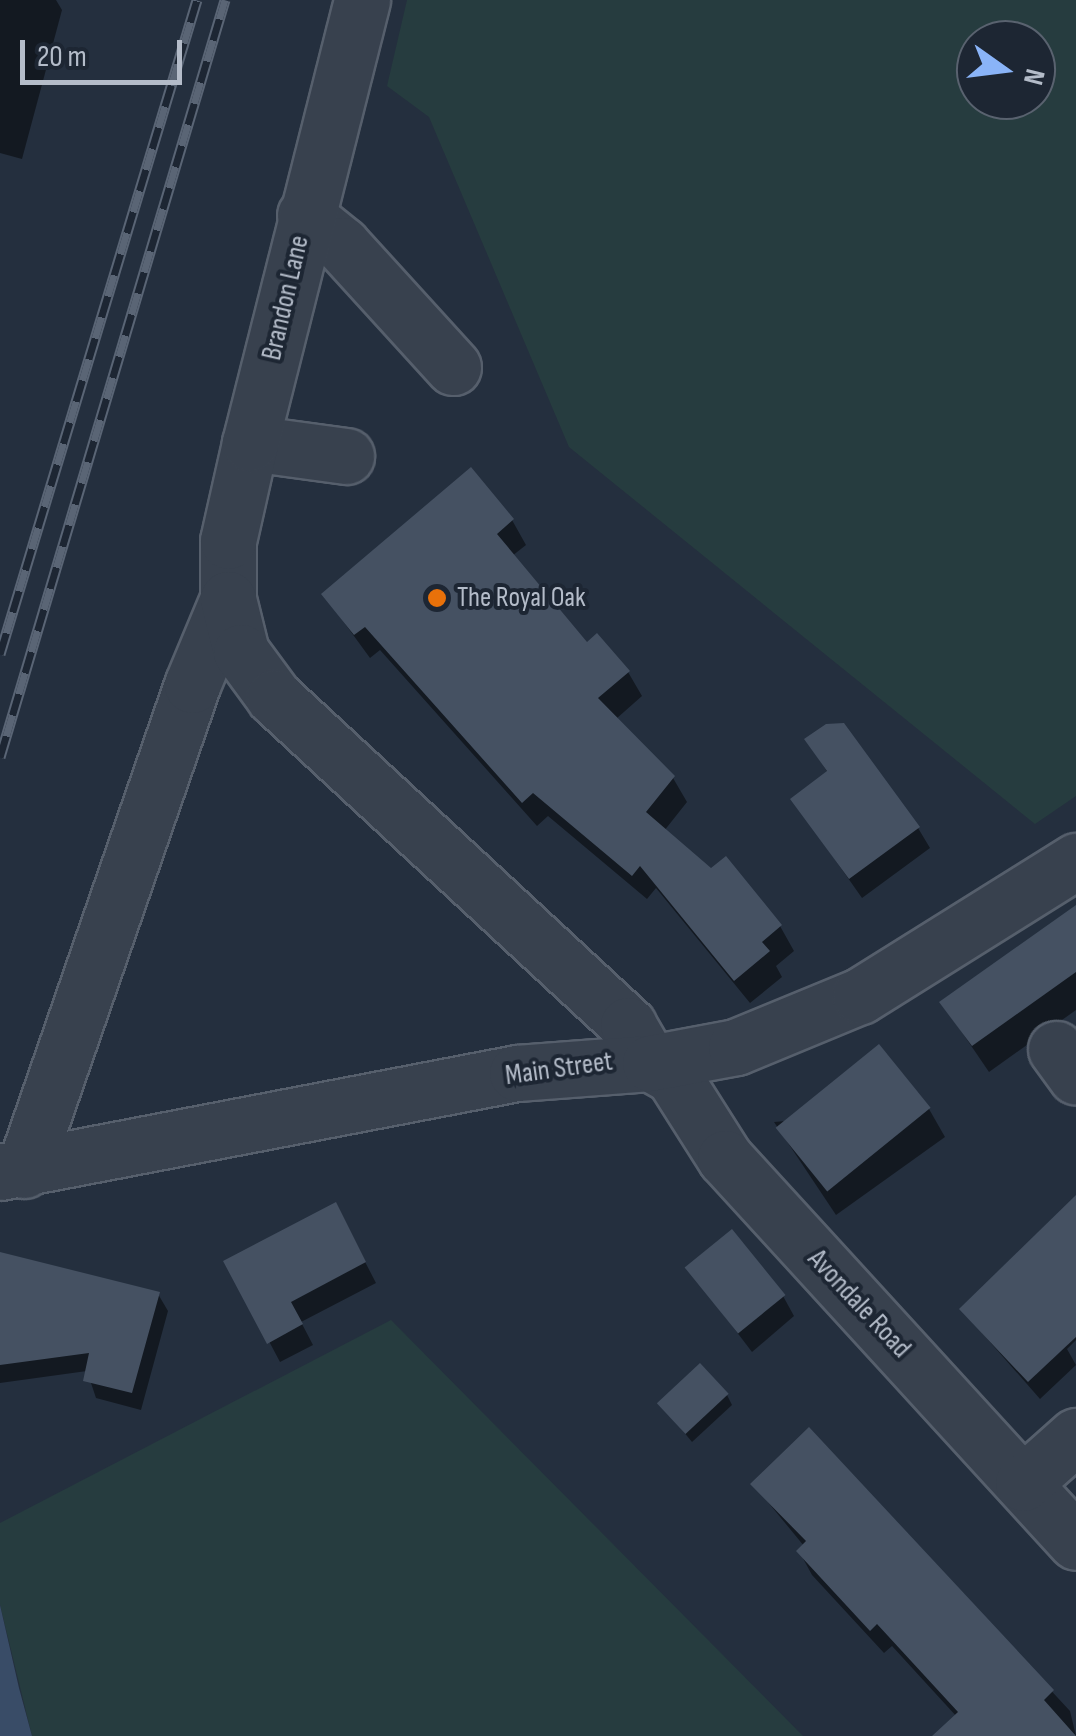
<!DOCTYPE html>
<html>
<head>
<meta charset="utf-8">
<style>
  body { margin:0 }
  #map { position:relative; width:1076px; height:1736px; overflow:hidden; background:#242f3e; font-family:"Sofia Sans Condensed",sans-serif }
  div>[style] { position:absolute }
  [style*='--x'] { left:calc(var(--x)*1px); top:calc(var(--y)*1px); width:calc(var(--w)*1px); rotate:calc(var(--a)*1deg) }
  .green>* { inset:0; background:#263c3f }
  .water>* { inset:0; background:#394c67 }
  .shadow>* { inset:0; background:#0007 }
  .building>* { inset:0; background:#455162; transform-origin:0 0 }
  .roads { filter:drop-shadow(2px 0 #565f6c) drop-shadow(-2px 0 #565f6c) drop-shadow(0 2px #565f6c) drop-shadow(0 -2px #565f6c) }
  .minor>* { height:55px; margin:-27.5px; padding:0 27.5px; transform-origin:27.5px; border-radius:27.5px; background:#38414e }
  .rail>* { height:11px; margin-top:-5.5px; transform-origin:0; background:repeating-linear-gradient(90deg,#1d2633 0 22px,#5a6575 0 44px); box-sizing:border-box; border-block:2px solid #5a6575 }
  .dots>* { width:28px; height:28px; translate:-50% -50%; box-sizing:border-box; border:5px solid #1d2633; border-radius:50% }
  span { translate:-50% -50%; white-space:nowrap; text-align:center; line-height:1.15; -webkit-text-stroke:8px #1d2633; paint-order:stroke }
  .street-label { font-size:28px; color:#b4bcc9 }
  .poi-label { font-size:28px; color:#b4bcc9 }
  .left { translate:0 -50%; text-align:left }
  .north { position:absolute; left:956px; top:20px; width:100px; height:100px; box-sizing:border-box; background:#1d2633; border:2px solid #59626f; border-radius:50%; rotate:104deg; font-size:28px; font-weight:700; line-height:40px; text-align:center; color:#b4bcc9 }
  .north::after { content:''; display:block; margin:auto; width:35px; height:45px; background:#8ab4f8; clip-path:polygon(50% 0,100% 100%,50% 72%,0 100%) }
  .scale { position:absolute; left:20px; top:40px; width:162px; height:45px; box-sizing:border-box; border:5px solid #b4bcc9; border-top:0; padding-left:12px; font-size:30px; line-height:35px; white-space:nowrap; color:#b4bcc9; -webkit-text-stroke:8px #1d2633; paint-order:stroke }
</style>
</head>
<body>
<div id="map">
  <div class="green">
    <i style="clip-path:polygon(evenodd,407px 0,1076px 0,1076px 796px,1035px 824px,569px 447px,429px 117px,387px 86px,407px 0,976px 40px,1036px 40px,1036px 100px,976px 100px,976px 40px)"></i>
    <i style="clip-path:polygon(391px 1320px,803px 1736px,32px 1736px,0 1605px,0 1523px)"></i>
  </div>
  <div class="water">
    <i style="clip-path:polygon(0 1605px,19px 1688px,32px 1736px,0 1736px)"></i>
  </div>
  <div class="shadow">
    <i style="clip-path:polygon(0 0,56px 0,62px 10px,22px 159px,0 153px)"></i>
    <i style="clip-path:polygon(512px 520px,526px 545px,512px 556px,586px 646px,628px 672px,642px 696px,616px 719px,673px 778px,687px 802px,664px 831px,780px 926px,794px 951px,776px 966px,782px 977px,750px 1003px,656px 888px,647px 899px,548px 816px,537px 826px,380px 650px,370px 658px,324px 595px)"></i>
    <i style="clip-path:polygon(807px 740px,918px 828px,930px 848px,862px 898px,793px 800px,828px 773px)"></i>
    <i style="clip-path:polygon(1076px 908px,1076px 1010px,989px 1072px,942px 1003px)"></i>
    <i style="clip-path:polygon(929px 1109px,945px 1137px,836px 1215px,774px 1122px)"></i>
    <i style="clip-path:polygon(1076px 1206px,1076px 1340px,1067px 1349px,1076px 1365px,1040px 1399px,962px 1310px)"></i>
    <i style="clip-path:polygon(346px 1225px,376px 1283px,301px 1322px,313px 1345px,280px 1362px,227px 1262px)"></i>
    <i style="clip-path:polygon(688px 1268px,783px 1296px,794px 1316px,752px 1352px)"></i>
    <i style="clip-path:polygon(158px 1294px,168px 1311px,141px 1410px,96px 1398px,87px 1371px,0 1383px,0 1301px)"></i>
    <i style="clip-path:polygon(727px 1395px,732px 1405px,692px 1442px,660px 1403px)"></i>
    <i style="clip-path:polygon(809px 1430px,1070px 1711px,1076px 1736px,949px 1736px,957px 1717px,892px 1646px,884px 1653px,812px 1575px,799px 1551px,804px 1546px,753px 1484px)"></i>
  </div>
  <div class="building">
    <i style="clip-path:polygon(471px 467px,514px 519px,497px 534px,587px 642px,597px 633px,630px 671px,598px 698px,675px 776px,646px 812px,711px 868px,726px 856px,782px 925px,762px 942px,770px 951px,734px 981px,640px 866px,632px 876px,533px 793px,522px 803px,365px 627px,354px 635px,321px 594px)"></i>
    <i style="clip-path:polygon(844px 723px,920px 827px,849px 879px,790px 799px,827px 771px,804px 739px,826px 724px)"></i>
    <i style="clip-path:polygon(1076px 905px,1076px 972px,972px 1046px,939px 1002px)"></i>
    <i style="left:879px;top:1044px;width:82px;height:133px;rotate:51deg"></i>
    <i style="clip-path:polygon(1076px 1195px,1076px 1337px,1028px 1382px,959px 1309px)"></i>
    <i style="clip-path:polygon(336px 1202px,366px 1262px,291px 1302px,303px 1324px,267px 1344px,223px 1261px)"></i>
    <i style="left:732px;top:1229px;width:85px;height:61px;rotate:51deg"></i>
    <i style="clip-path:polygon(0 1252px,160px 1292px,132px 1393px,83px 1381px,89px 1353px,0 1365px)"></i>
    <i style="left:700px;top:1363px;width:42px;height:59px;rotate:47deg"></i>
    <i style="clip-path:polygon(809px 1427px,1054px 1690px,1044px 1700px,1076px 1736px,932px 1736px,958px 1712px,877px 1624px,870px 1631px,796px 1551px,806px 1541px,750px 1484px)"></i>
  </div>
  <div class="roads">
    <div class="minor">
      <i style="--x:305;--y:215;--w:48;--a:39"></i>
      <i style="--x:342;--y:245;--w:165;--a:47.7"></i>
      <i style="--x:250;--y:443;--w:97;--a:7.7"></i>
      <i style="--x:228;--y:599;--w:58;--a:-90"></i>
      <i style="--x:228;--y:541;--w:100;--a:-77.3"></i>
      <i style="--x:250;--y:443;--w:457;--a:-75.8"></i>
      <i style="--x:1056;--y:1049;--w:34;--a:54"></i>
      <i style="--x:24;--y:1170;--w:513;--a:-70.89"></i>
      <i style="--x:192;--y:685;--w:93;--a:-67.3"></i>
      <i style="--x:228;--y:599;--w:55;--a:76.2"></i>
      <i style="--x:241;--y:652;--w:56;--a:53.7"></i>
      <i style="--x:274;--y:697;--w:483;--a:42.8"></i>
      <i style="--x:628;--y:1025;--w:44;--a:59.9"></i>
      <i style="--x:650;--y:1063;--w:26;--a:29"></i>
      <i style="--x:673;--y:1076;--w:97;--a:57.6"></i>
      <i style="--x:725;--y:1158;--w:520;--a:47.57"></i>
      <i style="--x:0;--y:1172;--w:526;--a:-10.84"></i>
      <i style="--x:517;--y:1073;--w:133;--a:-4.3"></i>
      <i style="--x:650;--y:1063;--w:87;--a:-10.5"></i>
      <i style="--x:736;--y:1047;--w:134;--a:-22.4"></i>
      <i style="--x:860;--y:996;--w:255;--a:-32"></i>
      <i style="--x:1023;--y:1483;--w:71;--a:-41.6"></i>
    </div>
  </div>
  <div class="rail">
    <i style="--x:0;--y:654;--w:683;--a:-73.24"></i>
    <i style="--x:0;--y:757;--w:790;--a:-73.45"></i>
  </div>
  <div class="dots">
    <i style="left:437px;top:598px;background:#e8710a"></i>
  </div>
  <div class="street-label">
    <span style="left:286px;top:298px;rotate:-77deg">Brandon Lane</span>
    <span style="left:559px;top:1069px;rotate:-8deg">Main Street</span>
    <span style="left:859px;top:1304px;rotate:47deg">Avondale Road</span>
  </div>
  <div class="poi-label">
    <span class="left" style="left:457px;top:598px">The Royal Oak</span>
  </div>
  <div class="north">N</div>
  <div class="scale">20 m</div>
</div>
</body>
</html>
